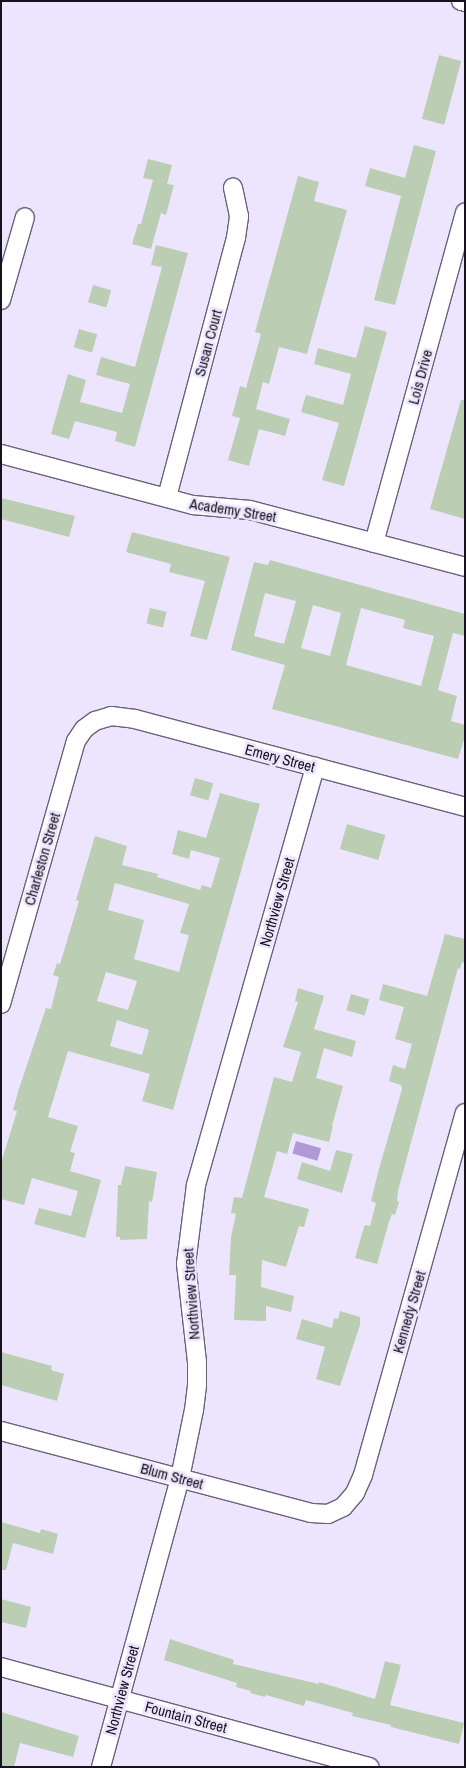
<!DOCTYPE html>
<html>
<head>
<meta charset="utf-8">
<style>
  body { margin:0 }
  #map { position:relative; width:466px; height:1768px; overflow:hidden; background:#ede5fd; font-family:"Archivo Narrow",sans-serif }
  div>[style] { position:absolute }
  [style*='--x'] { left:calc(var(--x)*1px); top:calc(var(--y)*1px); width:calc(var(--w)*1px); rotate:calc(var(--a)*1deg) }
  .water>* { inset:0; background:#b099d7; transform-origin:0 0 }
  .building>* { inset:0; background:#bbceb3; transform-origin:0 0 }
  .roads { filter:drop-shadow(1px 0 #6b617c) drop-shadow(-1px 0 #6b617c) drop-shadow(0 1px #6b617c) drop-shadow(0 -1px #6b617c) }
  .minor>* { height:18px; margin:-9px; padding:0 9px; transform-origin:9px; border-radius:9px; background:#fff }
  span { translate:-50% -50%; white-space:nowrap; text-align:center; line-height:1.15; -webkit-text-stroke:5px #ede5fd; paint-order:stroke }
  .street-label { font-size:15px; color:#17131e }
  .frame { position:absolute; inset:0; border:2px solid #17131e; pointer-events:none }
</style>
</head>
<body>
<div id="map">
  <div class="water">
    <i style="left:296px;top:1141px;width:26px;height:13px;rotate:16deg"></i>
  </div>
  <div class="building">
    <i style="left:439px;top:55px;width:23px;height:66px;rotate:15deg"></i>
    <i style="clip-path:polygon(414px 145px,436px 151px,395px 305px,374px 300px,401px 196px,365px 186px,370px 168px,405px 178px)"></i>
    <i style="clip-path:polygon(148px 159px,172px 165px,167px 184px,174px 185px,166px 215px,161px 213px,151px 249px,132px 244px,138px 224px,141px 224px,153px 180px,143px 178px)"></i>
    <i style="clip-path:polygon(298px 176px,319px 182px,314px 201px,347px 210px,307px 354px,279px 347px,269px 384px,263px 382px,256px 409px,290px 419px,285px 436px,259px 429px,249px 466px,228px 460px,240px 418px,232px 416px,240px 386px,246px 388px,261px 334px,255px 332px)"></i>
    <i style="clip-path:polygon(156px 245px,188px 253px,135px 447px,115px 441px,117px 432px,75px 421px,69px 439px,51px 434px,68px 374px,86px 380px,80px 402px,122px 413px,130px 384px,96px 375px,101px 357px,135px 367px,162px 267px,151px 265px)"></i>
    <i style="left:93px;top:285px;width:19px;height:18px;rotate:16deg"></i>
    <i style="clip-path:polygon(365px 326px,387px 332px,344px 486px,322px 480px,339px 423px,301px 412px,306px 395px,343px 405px,351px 374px,314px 364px,318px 348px,356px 358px)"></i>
    <i style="left:79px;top:329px;width:19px;height:19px;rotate:16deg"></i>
    <i style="clip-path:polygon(461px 400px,465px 400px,465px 519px,430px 509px)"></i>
    <i style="clip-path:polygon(1px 498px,75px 516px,69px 537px,1px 519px)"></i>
    <i style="clip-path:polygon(132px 532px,230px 557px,207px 640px,190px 636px,205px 581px,169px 572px,171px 564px,126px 552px)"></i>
    <i style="clip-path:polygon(evenodd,270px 560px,465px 614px,465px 636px,453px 633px,438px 690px,457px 696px,451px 721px,465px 725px,465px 736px,458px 759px,272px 709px,285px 665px,231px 650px,254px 562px,268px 565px,270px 560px,265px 593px,296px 601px,284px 644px,254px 636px,265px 593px,270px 560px,313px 605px,341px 613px,330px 656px,301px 648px,313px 605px,270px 560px,361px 608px,405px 620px,403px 628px,434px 636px,421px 686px,346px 665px,361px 608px)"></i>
    <i style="left:150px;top:608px;width:17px;height:16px;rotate:13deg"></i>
    <i style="left:195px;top:778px;width:19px;height:18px;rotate:16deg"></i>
    <i style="clip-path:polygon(evenodd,220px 793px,260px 804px,173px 1110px,142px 1101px,150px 1074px,68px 1051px,48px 1117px,78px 1126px,70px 1152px,75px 1153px,70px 1171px,101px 1180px,85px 1238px,34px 1224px,39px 1208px,71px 1216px,78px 1191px,32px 1178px,24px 1205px,1px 1199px,1px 1163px,17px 1111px,13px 1110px,18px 1092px,46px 1008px,51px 1009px,59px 977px,53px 975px,57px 963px,60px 964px,79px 901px,76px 900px,95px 836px,127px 846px,122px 865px,158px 874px,157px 877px,200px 890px,202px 885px,211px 888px,220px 858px,191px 850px,189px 859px,172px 854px,178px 830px,206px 838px,220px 793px,115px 883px,189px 904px,180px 933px,189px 935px,179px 972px,134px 959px,144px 920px,108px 910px,115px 883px,220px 793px,106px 972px,137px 981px,128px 1010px,97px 1001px,106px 972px,220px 793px,117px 1020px,149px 1030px,142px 1055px,110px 1046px,117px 1020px)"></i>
    <i style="left:347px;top:824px;width:40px;height:26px;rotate:16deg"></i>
    <i style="clip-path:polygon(445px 934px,465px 939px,465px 963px,462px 962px,460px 969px,458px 968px,398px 1191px,397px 1201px,399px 1202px,395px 1215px,392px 1214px,389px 1222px,377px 1264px,355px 1258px,364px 1227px,365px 1225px,370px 1226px,376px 1203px,371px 1201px,379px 1169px,402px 1089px,401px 1085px,389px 1081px,393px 1065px,405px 1069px,412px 1044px,395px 1039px,404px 1007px,379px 1000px,383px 984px,427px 996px)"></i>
    <i style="clip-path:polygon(298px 988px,324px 996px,314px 1029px,356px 1041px,352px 1057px,324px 1048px,316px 1078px,343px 1086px,332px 1126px,333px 1126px,329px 1142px,293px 1133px,287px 1154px,277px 1151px,264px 1197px,309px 1209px,304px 1227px,299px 1226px,286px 1267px,262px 1260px,261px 1287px,294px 1296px,291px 1312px,266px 1306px,266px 1321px,234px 1320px,236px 1275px,229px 1275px,231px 1237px,236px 1214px,231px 1213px,234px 1197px,242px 1198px,274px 1077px,292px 1082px,301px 1052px,283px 1047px,298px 1002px,295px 1001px)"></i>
    <i style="left:351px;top:994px;width:19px;height:17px;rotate:16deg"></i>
    <i style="clip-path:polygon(336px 1150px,353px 1154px,342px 1193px,297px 1179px,302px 1162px,330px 1171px)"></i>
    <i style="clip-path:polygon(125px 1166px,157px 1172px,152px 1202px,149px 1201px,147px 1239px,120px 1240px,120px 1237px,116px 1237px,118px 1185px,121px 1185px)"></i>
    <i style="clip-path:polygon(340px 1311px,360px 1317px,360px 1325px,340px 1386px,316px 1379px,325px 1347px,296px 1339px,302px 1319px,332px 1328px,334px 1318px,338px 1319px)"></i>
    <i style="clip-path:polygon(1px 1352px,52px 1366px,51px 1370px,64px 1374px,57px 1401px,1px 1385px)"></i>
    <i style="clip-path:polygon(1px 1522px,40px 1533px,41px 1529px,58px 1534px,53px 1554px,13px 1543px,6px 1570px,1px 1570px)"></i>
    <i style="clip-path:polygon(1px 1599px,31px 1607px,26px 1628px,1px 1622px)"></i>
    <i style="clip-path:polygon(170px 1639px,234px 1660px,233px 1664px,319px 1684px,319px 1682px,375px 1699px,385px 1661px,401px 1665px,390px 1705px,464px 1723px,459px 1744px,391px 1727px,391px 1725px,352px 1716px,353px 1713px,306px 1700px,304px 1706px,266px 1695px,265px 1697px,250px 1693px,251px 1691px,236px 1687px,237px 1683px,164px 1660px)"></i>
    <i style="clip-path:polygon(1px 1712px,79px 1736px,73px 1757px,20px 1743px,14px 1767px,1px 1767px)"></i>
  </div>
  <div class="roads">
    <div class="minor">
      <i style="--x:461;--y:1;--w:4;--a:14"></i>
      <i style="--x:1;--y:300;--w:86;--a:-73.9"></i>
      <i style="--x:1;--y:454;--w:199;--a:14.9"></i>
      <i style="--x:193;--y:505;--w:57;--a:5"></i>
      <i style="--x:250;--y:510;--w:222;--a:14.8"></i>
      <i style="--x:167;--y:497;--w:268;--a:-75.1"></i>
      <i style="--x:236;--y:238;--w:22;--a:-82"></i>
      <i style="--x:239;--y:216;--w:29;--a:-102"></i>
      <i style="--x:374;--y:543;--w:343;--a:-74.6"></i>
      <i style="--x:1;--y:1004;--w:273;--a:-74.1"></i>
      <i style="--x:76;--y:741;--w:14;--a:-56"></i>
      <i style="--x:84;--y:729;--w:14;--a:-36"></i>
      <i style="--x:95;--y:721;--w:17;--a:-17"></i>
      <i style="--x:111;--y:716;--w:24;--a:7"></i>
      <i style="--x:135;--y:719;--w:342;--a:14.9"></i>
      <i style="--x:1;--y:1431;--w:321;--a:14.8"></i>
      <i style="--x:311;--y:1513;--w:17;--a:3"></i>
      <i style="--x:328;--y:1514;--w:17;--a:-25"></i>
      <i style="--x:343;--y:1507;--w:18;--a:-49"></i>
      <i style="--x:355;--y:1493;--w:20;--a:-66"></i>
      <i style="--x:363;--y:1475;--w:376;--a:-74.3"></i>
      <i style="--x:1;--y:1667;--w:382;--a:15.2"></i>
      <i style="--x:101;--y:1767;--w:300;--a:-74.7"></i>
      <i style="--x:180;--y:1478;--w:69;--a:-78.4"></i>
      <i style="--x:194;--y:1410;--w:25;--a:-83"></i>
      <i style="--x:197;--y:1385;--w:23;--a:-90"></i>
      <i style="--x:197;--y:1362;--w:99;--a:-96.4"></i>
      <i style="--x:186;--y:1264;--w:80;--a:-82.8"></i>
      <i style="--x:196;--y:1185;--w:435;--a:-74.1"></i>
    </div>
  </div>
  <div class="street-label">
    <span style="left:208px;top:343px;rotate:-75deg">Susan Court</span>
    <span style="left:420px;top:377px;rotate:-75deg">Lois Drive</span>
    <span style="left:233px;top:510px;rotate:9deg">Academy Street</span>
    <span style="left:280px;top:758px;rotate:15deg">Emery Street</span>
    <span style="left:42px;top:859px;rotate:-74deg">Charleston Street</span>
    <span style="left:277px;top:902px;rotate:-74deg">Northview Street</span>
    <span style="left:191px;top:1294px;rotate:-94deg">Northview Street</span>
    <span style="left:409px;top:1312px;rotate:-74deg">Kennedy Street</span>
    <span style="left:172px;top:1476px;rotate:15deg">Blum Street</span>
    <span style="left:122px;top:1690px;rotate:-75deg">Northview Street</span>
    <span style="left:186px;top:1717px;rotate:15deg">Fountain Street</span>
  </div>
  <div class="frame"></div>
</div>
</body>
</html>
